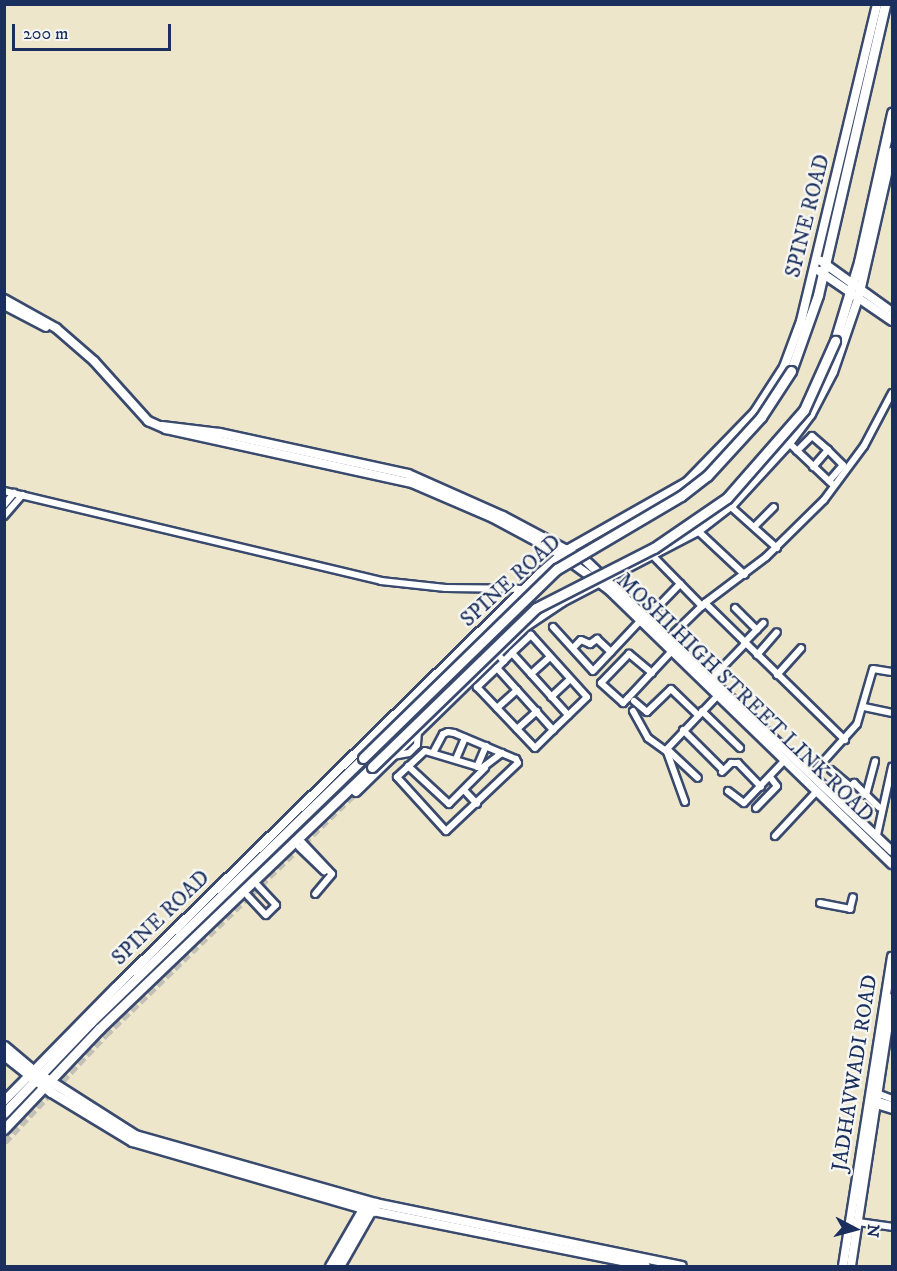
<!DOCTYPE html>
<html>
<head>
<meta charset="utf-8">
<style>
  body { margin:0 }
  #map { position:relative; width:897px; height:1271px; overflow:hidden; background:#ede6cb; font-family:"IM FELL DW Pica",serif }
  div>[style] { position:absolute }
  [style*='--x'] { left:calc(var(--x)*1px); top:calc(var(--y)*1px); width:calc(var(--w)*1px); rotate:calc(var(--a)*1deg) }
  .tertiary-tunnel>* { height:8px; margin-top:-4px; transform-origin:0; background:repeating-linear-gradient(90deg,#c3c1b5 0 8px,transparent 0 12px) }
  .roads { filter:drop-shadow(2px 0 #3a4a6e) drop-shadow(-2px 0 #3a4a6e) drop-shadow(0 2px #3a4a6e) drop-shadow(0 -2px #3a4a6e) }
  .minor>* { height:6px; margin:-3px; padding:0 3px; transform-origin:3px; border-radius:3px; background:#fff }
  .tertiary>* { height:8px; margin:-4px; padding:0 4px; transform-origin:4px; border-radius:4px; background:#fff }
  .secondary>* { height:9px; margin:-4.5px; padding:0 4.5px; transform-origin:4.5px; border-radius:4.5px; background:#fff }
  .primary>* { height:9px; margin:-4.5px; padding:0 4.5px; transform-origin:4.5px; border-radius:4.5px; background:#fff }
  .bridges { filter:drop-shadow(2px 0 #3a4a6e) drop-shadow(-2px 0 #3a4a6e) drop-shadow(0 2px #3a4a6e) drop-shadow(0 -2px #3a4a6e) }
  .primary-bridge>* { height:9px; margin:-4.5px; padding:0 4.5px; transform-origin:4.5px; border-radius:4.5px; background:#fff }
  span { translate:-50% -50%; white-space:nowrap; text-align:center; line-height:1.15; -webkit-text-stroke:5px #f6f6f2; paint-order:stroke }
  .street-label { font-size:21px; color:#1b2f5e }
  .frame { position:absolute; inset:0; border:6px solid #1b2f5e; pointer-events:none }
  .north { position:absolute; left:825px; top:1199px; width:60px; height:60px; -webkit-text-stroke:4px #f6f6f2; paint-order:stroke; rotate:96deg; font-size:16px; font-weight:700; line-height:24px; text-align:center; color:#1b2f5e }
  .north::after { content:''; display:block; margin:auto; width:21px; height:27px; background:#1b2f5e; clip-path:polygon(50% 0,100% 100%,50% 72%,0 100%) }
  .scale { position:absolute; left:12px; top:24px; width:159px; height:27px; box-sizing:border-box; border:3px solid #1b2f5e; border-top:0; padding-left:8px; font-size:18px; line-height:21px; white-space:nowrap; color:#1b2f5e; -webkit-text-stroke:4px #f6f6f2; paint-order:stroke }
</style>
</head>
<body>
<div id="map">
  <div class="tertiary-tunnel">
    <i style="--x:4;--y:1142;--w:147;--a:-46.7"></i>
    <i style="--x:105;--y:1035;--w:349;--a:-44.1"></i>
  </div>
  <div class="roads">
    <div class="minor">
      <i style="--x:789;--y:443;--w:59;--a:43.6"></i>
      <i style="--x:797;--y:451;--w:21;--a:-45"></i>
      <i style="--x:812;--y:436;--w:21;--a:41"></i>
      <i style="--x:828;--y:450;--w:21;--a:45"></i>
      <i style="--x:843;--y:465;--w:21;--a:131"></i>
      <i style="--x:813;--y:467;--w:23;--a:-49"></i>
      <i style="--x:4;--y:491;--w:388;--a:13.4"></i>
      <i style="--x:381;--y:581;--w:65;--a:6.1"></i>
      <i style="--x:446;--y:588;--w:79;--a:0.7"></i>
      <i style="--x:4;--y:505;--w:16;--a:-50"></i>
      <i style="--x:730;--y:506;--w:63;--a:41.8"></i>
      <i style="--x:4;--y:516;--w:28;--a:-49"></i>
      <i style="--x:754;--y:527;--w:28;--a:-45"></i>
      <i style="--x:698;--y:531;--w:64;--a:43.1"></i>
      <i style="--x:654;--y:557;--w:69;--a:45.6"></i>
      <i style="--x:705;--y:603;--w:196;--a:44.4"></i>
      <i style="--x:735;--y:608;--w:31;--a:45"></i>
      <i style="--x:649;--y:616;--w:45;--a:-45.9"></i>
      <i style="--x:553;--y:627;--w:59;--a:47.7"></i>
      <i style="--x:593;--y:671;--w:70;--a:-46.7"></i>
      <i style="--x:670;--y:637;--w:49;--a:-44.2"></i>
      <i style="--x:705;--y:603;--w:76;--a:-37"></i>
      <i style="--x:766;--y:557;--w:81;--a:-44.5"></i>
      <i style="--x:824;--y:500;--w:67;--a:-53.5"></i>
      <i style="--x:864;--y:446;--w:60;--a:-62.2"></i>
      <i style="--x:744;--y:643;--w:28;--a:-46"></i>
      <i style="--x:573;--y:648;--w:11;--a:-45"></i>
      <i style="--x:581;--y:640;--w:10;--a:24"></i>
      <i style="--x:590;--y:644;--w:9;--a:-36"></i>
      <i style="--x:597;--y:639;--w:19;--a:43"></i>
      <i style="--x:497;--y:654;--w:10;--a:45"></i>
      <i style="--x:504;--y:661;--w:10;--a:135"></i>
      <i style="--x:497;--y:668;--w:84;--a:47.9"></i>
      <i style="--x:553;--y:730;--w:47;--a:-44.1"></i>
      <i style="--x:587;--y:697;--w:84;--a:-132.1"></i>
      <i style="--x:531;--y:635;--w:26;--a:137"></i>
      <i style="--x:757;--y:655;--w:30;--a:-49"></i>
      <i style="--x:504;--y:661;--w:11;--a:-45"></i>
      <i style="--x:512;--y:653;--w:84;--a:47.9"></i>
      <i style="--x:497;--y:668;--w:28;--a:136"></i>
      <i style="--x:477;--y:687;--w:84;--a:46.4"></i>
      <i style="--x:535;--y:748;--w:25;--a:-45"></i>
      <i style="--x:652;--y:673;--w:30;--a:-140"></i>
      <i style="--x:629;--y:654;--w:40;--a:134"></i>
      <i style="--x:601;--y:683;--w:30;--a:42"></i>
      <i style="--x:623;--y:703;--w:7;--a:-45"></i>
      <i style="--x:628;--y:698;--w:64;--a:-46.9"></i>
      <i style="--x:531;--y:674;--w:25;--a:-42"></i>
      <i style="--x:777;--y:675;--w:36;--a:-48"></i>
      <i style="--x:712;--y:678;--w:47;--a:-45.9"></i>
      <i style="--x:551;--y:697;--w:26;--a:-43"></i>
      <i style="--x:634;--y:701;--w:17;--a:40"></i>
      <i style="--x:647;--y:712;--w:33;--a:-44"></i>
      <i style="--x:671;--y:689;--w:37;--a:44"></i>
      <i style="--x:864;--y:707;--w:29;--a:12"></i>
      <i style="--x:497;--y:708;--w:27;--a:-42"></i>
      <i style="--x:633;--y:711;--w:31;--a:61"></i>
      <i style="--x:648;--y:738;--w:24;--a:36"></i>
      <i style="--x:667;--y:752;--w:53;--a:70.2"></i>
      <i style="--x:702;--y:711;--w:53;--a:44.2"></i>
      <i style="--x:517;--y:729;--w:27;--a:-42"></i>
      <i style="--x:683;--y:730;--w:54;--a:45"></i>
      <i style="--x:667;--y:749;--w:42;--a:43.1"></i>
      <i style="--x:666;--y:750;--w:80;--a:-46.5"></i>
      <i style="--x:434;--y:751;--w:19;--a:-62"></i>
      <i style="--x:443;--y:734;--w:5;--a:-22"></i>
      <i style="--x:448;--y:732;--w:6;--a:9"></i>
      <i style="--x:454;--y:733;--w:67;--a:22.8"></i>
      <i style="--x:516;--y:759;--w:4;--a:63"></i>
      <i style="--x:518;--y:763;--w:99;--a:136.6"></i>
      <i style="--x:446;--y:831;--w:73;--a:-132.2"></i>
      <i style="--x:397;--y:777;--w:38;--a:-43"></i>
      <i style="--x:425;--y:751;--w:59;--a:16.6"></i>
      <i style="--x:482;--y:768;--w:25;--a:-37"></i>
      <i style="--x:393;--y:756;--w:16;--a:-11"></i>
      <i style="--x:409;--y:753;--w:11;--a:-45"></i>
      <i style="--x:417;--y:745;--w:14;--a:-86"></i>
      <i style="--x:456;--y:759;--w:23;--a:-67"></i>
      <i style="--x:408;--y:766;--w:56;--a:42.8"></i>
      <i style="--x:449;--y:804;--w:51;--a:-45"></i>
      <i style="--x:477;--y:767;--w:23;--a:-67"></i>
      <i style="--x:831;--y:770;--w:23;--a:40"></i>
      <i style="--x:722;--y:772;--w:13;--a:-45"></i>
      <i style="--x:731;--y:763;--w:7;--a:0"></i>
      <i style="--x:738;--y:763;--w:33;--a:46"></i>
      <i style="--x:812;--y:774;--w:67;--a:-48"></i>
      <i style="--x:857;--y:724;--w:57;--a:-73.8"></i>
      <i style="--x:873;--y:669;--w:19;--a:9"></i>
      <i style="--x:464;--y:790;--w:19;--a:47"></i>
      <i style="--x:728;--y:791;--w:20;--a:37"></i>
      <i style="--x:744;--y:803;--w:59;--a:-46.4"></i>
      <i style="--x:866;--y:795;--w:35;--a:-75"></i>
      <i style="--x:837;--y:798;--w:23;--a:-41"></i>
      <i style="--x:854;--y:783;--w:35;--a:44"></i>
      <i style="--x:756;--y:808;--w:30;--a:-46"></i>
      <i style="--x:777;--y:786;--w:11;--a:-128"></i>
      <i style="--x:877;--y:835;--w:70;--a:-77.6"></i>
      <i style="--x:775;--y:836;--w:62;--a:-47"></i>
      <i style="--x:303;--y:843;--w:42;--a:46.9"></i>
      <i style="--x:332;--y:874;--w:26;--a:130"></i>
      <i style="--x:299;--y:847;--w:35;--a:44"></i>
      <i style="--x:248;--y:896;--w:26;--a:47"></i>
      <i style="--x:266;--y:915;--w:14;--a:-45"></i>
      <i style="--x:276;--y:905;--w:26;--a:-133"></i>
      <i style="--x:820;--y:903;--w:31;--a:11"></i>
      <i style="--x:850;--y:909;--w:12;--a:-76"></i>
      <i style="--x:874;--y:1092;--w:19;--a:21"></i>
      <i style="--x:873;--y:1099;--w:20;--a:18"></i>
      <i style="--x:876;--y:1105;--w:17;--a:17"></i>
      <i style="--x:858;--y:1222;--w:34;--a:8"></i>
    </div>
    <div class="tertiary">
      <i style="--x:821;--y:261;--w:87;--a:35.7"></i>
      <i style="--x:819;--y:271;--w:88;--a:34.4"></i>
      <i style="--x:4;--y:299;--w:60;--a:29.1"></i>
      <i style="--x:56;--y:328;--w:50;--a:41"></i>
      <i style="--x:94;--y:361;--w:81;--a:48"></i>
      <i style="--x:148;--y:421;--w:20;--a:24"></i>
      <i style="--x:166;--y:429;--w:252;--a:12.4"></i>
      <i style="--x:412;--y:483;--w:88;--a:23.4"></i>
      <i style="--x:493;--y:518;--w:74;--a:28.3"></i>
      <i style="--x:558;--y:553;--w:62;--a:35.8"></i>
      <i style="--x:608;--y:589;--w:395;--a:44.1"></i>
      <i style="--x:4;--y:305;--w:47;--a:27.6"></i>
      <i style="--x:162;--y:426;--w:58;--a:6.9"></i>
      <i style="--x:220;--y:433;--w:192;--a:12.3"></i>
      <i style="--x:408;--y:474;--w:104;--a:23.9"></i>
      <i style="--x:503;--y:516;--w:92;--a:28"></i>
      <i style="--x:584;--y:559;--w:424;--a:43.5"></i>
      <i style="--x:356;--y:792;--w:236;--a:-44.3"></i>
      <i style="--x:525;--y:627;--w:45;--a:-34"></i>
      <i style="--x:562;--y:602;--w:153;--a:-27.6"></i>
      <i style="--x:698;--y:531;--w:44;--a:-37.6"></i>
      <i style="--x:733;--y:504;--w:84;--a:-47.4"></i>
      <i style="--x:790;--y:442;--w:35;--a:-53"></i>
      <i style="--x:811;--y:414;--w:47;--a:-62.4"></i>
      <i style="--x:833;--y:372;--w:80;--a:-71.1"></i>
      <i style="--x:859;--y:296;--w:148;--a:-77.1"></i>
      <i style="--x:4;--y:1101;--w:160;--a:-45.5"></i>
      <i style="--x:116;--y:987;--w:591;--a:-44.31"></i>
      <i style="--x:539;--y:574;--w:37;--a:-41"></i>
      <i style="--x:567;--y:550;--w:138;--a:-29.5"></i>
      <i style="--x:687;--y:482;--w:98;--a:-45.8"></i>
      <i style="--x:755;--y:412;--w:54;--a:-57.2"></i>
      <i style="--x:784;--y:367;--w:49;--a:-69.7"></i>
      <i style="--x:801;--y:321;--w:326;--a:-76.5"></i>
      <i style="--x:375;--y:1203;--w:313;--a:11.6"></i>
      <i style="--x:373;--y:1211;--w:278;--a:11.4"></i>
      <i style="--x:843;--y:1266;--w:313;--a:-81"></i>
      <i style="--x:851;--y:1266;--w:271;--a:-81.3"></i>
    </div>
    <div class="secondary">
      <i style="--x:4;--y:1046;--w:38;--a:40"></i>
      <i style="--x:33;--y:1070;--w:121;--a:32.5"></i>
      <i style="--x:135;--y:1135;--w:249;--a:15.8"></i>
      <i style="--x:375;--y:1203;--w:73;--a:119.7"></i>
      <i style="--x:4;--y:1055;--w:60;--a:38.2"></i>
      <i style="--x:51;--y:1092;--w:95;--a:31.2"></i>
      <i style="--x:132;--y:1141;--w:251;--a:16.2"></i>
      <i style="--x:330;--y:1266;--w:72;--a:-59.9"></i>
    </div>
    <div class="primary">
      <i style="--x:835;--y:341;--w:83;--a:-73.1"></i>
      <i style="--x:859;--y:262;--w:153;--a:-77.5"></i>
      <i style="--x:791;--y:371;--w:81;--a:-70.4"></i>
      <i style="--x:818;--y:295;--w:299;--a:-77"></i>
      <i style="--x:4;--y:1113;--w:126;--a:-46.3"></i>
      <i style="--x:91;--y:1022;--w:379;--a:-44.1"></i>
      <i style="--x:4;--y:1129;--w:138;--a:-46.5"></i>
      <i style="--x:99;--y:1029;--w:378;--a:-43.8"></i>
    </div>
  </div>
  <div class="bridges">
    <div class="primary-bridge">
      <i style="--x:363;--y:758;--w:271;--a:-44.3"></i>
      <i style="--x:557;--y:569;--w:144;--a:-30.5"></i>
      <i style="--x:681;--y:496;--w:33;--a:-38"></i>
      <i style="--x:707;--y:476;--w:80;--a:-47.5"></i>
      <i style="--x:761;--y:417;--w:55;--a:-56.9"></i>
      <i style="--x:372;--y:767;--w:228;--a:-44.1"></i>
      <i style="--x:536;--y:608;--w:132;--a:-27"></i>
      <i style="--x:654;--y:548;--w:88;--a:-34.4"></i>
      <i style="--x:727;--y:498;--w:117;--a:-48.8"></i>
      <i style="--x:804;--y:410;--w:76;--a:-65.8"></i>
    </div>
  </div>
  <div class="street-label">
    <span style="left:808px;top:216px;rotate:-76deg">SPINE ROAD</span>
    <span style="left:511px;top:581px;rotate:-42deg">SPINE ROAD</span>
    <span style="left:745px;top:698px;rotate:44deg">MOSHI HIGH STREET LINK ROAD</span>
    <span style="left:161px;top:918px;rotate:-44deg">SPINE ROAD</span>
    <span style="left:855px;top:1073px;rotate:-81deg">JADHAVWADI ROAD</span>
  </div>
  <div class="frame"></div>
  <div class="north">N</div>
  <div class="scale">200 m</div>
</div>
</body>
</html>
